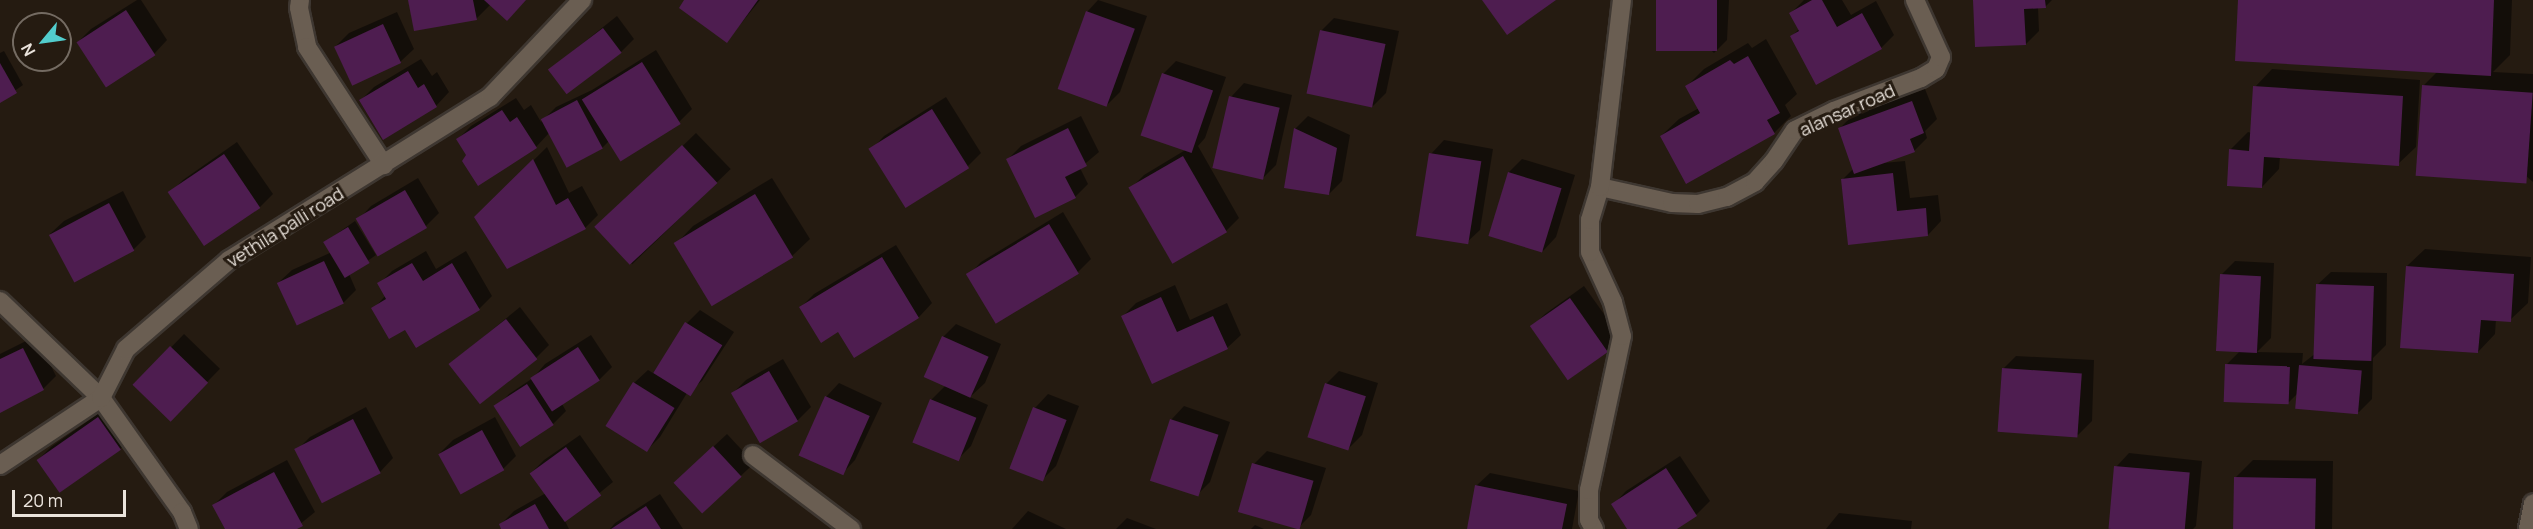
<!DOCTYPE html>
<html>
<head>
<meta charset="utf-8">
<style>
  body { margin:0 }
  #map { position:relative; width:2533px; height:529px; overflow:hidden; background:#251b11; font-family:Manrope,sans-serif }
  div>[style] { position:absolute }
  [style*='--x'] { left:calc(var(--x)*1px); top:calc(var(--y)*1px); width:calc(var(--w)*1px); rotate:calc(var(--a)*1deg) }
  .shadow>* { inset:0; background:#0007; transform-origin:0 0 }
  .building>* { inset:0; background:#4e1d50; transform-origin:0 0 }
  .roads { filter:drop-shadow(2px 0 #3e3731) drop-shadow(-2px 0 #3e3731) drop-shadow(0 2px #3e3731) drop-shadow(0 -2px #3e3731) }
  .minor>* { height:18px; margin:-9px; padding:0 9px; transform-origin:9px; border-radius:9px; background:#6a5e52 }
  span { translate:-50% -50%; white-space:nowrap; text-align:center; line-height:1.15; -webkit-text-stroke:6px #251b11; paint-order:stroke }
  .street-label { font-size:18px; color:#eae3dc }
  .north { position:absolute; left:12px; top:12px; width:60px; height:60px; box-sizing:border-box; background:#251b11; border:2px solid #746b62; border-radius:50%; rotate:241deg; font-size:16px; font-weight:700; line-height:24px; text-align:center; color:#eae3dc }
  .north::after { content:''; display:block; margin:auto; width:21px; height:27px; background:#52cdcd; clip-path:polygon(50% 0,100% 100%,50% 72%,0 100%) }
  .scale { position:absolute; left:12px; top:490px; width:114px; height:27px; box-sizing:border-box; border:3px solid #eae3dc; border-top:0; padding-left:8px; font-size:18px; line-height:21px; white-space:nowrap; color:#eae3dc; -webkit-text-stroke:4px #251b11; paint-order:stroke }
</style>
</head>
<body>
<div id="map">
  <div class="shadow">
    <i style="clip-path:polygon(137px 0,141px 0,167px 40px,154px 54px,78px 42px,91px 29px)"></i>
    <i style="clip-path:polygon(410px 0,525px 0,491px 4px,476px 19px)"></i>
    <i style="clip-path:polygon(686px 0,760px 0,727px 41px)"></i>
    <i style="clip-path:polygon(1098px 0,1147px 16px,1120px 92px,1107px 105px,1087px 12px)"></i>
    <i style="clip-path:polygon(1657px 0,1729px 0,1727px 40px,1714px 53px)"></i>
    <i style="clip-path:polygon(1804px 0,1842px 0,1851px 15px,1876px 1px,1894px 35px,1881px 48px,1792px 36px,1799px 29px,1791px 13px)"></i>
    <i style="clip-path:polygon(1974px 0,2052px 0,2045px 7px,2038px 7px,2039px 31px,2026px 44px)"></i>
    <i style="clip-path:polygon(2239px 0,2512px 0,2510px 55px,2493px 72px,2533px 74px,2533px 182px,2423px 86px,2438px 71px)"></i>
    <i style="clip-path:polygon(397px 12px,414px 49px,400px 62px,336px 46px,349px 33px)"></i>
    <i style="clip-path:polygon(617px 16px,634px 39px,621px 52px,549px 70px)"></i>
    <i style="clip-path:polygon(1334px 18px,1399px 31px,1386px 93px,1373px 106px,1321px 31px)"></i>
    <i style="clip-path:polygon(1766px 39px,1797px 94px,1785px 105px,1791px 116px,1774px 133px,1661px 136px,1679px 119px,1699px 108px,1687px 86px,1704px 69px,1748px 43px,1752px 48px)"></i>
    <i style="clip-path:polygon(656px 50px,692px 109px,679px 122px,609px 141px,602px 148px,569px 166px,550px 132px,536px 147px,468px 155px,458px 139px,471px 126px,516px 98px,524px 110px,531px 105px,541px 122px,556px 107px,592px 90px)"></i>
    <i style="clip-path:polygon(4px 51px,23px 85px,0 101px,0 53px)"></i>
    <i style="clip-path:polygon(421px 59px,432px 76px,437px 72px,449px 92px,436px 106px,383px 138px,361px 100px,374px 87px)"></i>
    <i style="clip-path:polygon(1176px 61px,1226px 77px,1205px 138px,1198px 146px,1239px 218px,1226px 231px,1131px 188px,1144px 175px,1187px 149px,1163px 74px)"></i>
    <i style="clip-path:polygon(2272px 69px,2420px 80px,2416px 147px,2398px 164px,2280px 156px,2279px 169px,2262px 187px,2230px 150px,2248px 132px,2252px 133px,2255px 87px)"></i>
    <i style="clip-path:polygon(1244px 83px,1292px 95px,1276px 165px,1263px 178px,1231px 97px)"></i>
    <i style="clip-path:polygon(1925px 89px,1937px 119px,1925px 131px,1927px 138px,1914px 151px,1883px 163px,1905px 161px,1910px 198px,1938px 195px,1941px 221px,1928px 235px,1842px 180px,1854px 168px,1840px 128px,1853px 115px)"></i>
    <i style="clip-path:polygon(946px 97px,981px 153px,968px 166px,871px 150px,884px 136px)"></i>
    <i style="clip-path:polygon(1081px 116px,1099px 152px,1080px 168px,1088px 184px,1075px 197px,1007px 160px,1021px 146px)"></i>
    <i style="clip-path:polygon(1308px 116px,1350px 135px,1342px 181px,1329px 194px,1295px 129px)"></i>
    <i style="left:696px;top:133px;width:50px;height:137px;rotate:46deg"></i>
    <i style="clip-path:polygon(1444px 140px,1493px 149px,1480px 230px,1466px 243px,1431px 154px)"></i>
    <i style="clip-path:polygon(237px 142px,273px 194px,260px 207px,170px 193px,183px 180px)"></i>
    <i style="clip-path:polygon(547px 147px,569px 193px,582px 186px,598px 215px,585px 228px,476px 217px)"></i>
    <i style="clip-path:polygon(1522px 159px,1575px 175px,1556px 237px,1543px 251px,1509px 172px)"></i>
    <i style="clip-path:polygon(418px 178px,439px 213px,426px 226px,358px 220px,371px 206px)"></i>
    <i style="clip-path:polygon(772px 178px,810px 239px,792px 256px,713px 305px,676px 244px,693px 226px)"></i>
    <i style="clip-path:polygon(123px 191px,146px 237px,133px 250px,50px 234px,64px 221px)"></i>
    <i style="clip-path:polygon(1063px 212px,1091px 259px,1078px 272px,997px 322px,968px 276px,981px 262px)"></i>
    <i style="clip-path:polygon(355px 221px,376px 255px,349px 274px,356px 290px,343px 303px,278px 283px,292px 270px,332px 252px,325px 242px)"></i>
    <i style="clip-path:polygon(896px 245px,932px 303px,919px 317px,854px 356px,839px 330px,801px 307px,814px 294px)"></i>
    <i style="clip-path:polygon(2425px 249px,2531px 257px,2528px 303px,2510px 320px,2496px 319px,2495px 334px,2478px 352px,2407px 266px)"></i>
    <i style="clip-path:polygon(426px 251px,436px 269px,466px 251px,492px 296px,479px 309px,405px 327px,373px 309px,386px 295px,379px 284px,392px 271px)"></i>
    <i style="clip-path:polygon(2235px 261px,2274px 263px,2271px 338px,2257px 352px,2303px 353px,2302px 364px,2316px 353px,2317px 285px,2331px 272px,2387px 273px,2386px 345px,2373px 358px,2372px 399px,2359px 412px,2299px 392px,2289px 402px,2227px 364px,2241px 350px,2222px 274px)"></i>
    <i style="clip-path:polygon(1175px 285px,1190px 320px,1227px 303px,1241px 335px,1227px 348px,1123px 316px,1136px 303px)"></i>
    <i style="clip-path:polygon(1584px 286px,1621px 338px,1607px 351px,1569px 379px,1532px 327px,1545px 314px)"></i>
    <i style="clip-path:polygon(520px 307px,549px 345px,536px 358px,450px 364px)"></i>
    <i style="clip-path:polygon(700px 310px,734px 332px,702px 381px,687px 393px,660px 437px,647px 450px,634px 383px,648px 370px,653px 373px,687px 323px)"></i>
    <i style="clip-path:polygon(956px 324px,1001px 344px,985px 383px,970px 397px,988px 405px,971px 446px,957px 460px,931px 400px,946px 385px,943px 337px)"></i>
    <i style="left:184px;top:334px;width:50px;height:71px;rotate:44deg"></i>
    <i style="clip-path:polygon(591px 335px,612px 367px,599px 380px,562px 404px,566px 411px,553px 424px,496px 408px,509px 394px,533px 378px,545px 364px)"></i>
    <i style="clip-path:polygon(36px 336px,56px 376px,43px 389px,0 411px,0 354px)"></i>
    <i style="clip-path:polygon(2016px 356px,2094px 360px,2092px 421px,2078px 435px,2003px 369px)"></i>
    <i style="clip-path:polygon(783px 359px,811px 407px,798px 420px,760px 441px,733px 393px,746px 380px)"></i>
    <i style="clip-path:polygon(1339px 371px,1378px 383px,1362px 435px,1349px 448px,1326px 384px)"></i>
    <i style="clip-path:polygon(839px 383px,882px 403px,855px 460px,842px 474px,826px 397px)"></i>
    <i style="clip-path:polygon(1048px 394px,1079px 406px,1056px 466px,1042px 480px,1011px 467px,1035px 408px)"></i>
    <i style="clip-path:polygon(112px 404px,134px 436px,120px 449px,59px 491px,38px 460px,51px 447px)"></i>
    <i style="clip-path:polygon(1184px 406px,1230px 422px,1210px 482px,1197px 495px,1171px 420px)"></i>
    <i style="clip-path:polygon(366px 407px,393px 458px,380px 472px,297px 450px,310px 437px)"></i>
    <i style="clip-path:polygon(495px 417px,516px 456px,503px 469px,440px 453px,453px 440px)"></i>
    <i style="left:727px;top:434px;width:40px;height:71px;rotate:47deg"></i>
    <i style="clip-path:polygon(580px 435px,613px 482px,565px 521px,569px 529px,503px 529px,501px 524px,514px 511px,546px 493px,531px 473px,544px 460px)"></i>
    <i style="clip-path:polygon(1267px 451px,1326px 468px,1311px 515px,1298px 528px,1254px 464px)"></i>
    <i style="clip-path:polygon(2129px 453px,2202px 461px,2196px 526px,2193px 529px,2110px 529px,2116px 467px)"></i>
    <i style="clip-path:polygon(1680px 456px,1710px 501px,1697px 514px,1674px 529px,1629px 529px,1613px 505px,1626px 491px)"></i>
    <i style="clip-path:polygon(287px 460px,315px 512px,294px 529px,226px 529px,214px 505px,227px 492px)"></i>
    <i style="clip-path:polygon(2253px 460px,2333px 461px,2332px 529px,2235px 529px,2236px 477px)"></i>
    <i style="clip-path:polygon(1490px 473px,1579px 491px,1572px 529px,1468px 529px,1476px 486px)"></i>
    <i style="clip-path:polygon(660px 494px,683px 529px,610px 529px,615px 523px)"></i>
    <i style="clip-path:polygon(1028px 511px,1066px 529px,1012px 529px)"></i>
    <i style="clip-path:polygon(1839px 513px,1912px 521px,1911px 529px,1826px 529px)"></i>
    <i style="clip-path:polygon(1127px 518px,1156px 529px,1116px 529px)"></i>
    <i style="clip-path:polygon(1255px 525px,1264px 529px,1251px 529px)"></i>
  </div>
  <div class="building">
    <i style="clip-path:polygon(408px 0,473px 0,477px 20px,414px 31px)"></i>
    <i style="clip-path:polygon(484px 0,526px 0,507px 21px)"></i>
    <i style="clip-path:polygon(684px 0,758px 0,727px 43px,679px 8px)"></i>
    <i style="clip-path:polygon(1482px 0,1556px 0,1507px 35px)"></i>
    <i style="left:1656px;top:0;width:61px;height:51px"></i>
    <i style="clip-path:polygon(1812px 0,1822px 0,1837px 27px,1862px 13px,1882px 49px,1816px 85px,1790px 36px,1799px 31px,1789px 13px)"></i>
    <i style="clip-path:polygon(1973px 0,2045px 0,2046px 8px,2024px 9px,2026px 45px,1975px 47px)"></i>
    <i style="clip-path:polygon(2238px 0,2494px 0,2491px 76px,2235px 61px)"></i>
    <i style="left:126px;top:10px;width:54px;height:59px;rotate:57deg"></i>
    <i style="left:1086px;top:11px;width:52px;height:83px;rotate:20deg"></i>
    <i style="left:383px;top:24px;width:43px;height:54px;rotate:65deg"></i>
    <i style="left:603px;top:28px;width:31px;height:69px;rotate:53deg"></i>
    <i style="left:1320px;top:30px;width:67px;height:65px;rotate:12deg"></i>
    <i style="clip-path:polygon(1748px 56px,1780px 113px,1767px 120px,1775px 134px,1686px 184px,1660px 136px,1700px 113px,1685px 86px,1730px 60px,1734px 64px)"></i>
    <i style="left:642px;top:62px;width:73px;height:71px;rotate:58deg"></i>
    <i style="clip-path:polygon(0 63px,17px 93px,0 103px)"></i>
    <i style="clip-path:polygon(408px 71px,418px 88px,424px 84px,437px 107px,383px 140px,359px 100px)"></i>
    <i style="left:1162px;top:73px;width:54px;height:66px;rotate:19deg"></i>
    <i style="left:2422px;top:85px;width:111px;height:91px;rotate:4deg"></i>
    <i style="clip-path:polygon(2253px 86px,2403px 96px,2399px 166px,2264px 157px,2262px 188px,2227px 186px,2229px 149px,2249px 151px)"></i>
    <i style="left:1229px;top:96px;width:52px;height:74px;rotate:13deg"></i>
    <i style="left:577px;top:100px;width:55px;height:41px;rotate:62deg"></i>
    <i style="clip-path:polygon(1912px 101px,1924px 133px,1910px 139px,1915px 152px,1854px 174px,1838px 128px)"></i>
    <i style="left:932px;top:109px;width:70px;height:75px;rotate:58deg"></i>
    <i style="clip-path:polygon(502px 110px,510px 122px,517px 117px,537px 148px,478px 186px,462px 161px,466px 155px,456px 139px)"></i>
    <i style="clip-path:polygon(1068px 128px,1087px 166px,1065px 177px,1076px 198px,1035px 218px,1006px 159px)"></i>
    <i style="clip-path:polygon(1294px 128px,1337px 148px,1329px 195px,1284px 188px)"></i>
    <i style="left:682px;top:145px;width:52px;height:120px;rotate:47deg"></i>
    <i style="left:1429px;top:153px;width:53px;height:84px;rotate:9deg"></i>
    <i style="left:224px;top:154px;width:65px;height:68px;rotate:56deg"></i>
    <i style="left:1183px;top:156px;width:88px;height:63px;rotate:60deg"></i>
    <i style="clip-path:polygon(533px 159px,556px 205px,568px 198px,586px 229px,507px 269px,474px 217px)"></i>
    <i style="left:1508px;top:172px;width:56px;height:67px;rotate:17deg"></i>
    <i style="clip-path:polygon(1893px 173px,1897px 211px,1926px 208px,1928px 236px,1848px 245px,1841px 179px)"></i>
    <i style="left:405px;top:190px;width:44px;height:57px;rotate:60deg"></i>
    <i style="left:755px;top:194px;width:74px;height:95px;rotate:59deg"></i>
    <i style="left:109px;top:203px;width:54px;height:68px;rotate:62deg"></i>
    <i style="left:1049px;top:224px;width:58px;height:97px;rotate:59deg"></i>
    <i style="left:348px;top:227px;width:42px;height:29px;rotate:59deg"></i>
    <i style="clip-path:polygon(882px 257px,919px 318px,854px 358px,838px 332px,821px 343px,799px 307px)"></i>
    <i style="left:324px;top:261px;width:47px;height:52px;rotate:65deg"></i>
    <i style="clip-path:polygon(412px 263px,423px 281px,452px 263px,480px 310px,416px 348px,405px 330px,389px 339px,371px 308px,386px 299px,377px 283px)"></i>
    <i style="clip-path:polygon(2406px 266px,2514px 274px,2511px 322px,2481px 320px,2478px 353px,2400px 348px)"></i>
    <i style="left:2220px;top:274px;width:41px;height:77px;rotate:3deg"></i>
    <i style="left:2316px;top:284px;width:58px;height:75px;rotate:2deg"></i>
    <i style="clip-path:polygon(1161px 297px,1177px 332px,1213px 316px,1228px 349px,1152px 384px,1121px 316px)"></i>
    <i style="left:1570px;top:298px;width:66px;height:49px;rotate:55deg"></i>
    <i style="left:506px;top:319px;width:51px;height:73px;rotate:52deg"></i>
    <i style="left:685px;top:322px;width:44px;height:60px;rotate:32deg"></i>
    <i style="left:942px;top:336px;width:51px;height:45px;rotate:24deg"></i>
    <i style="left:170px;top:346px;width:53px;height:54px;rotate:44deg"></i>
    <i style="left:578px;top:347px;width:40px;height:57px;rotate:57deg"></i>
    <i style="clip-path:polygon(23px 348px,44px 390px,0 413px,0 359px)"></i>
    <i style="left:2225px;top:364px;width:65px;height:38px;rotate:2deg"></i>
    <i style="left:2299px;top:365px;width:63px;height:44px;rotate:5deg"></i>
    <i style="left:2002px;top:368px;width:80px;height:64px;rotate:4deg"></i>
    <i style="left:769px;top:371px;width:58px;height:44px;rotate:60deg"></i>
    <i style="left:633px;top:382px;width:49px;height:52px;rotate:32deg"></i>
    <i style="left:1325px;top:383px;width:43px;height:57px;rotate:18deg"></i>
    <i style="left:527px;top:384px;width:49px;height:40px;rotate:57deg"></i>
    <i style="left:825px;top:396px;width:49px;height:65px;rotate:24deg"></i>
    <i style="left:930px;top:399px;width:50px;height:47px;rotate:22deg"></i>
    <i style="left:1033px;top:407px;width:36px;height:66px;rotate:21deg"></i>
    <i style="left:98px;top:417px;width:40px;height:75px;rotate:55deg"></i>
    <i style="left:353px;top:419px;width:61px;height:66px;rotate:63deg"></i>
    <i style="left:1170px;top:419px;width:51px;height:65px;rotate:18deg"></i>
    <i style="left:482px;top:430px;width:46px;height:50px;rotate:61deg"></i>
    <i style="left:713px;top:446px;width:42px;height:54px;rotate:47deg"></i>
    <i style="left:566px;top:447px;width:60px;height:45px;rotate:54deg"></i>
    <i style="left:1252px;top:463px;width:64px;height:51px;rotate:16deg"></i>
    <i style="left:2114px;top:466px;width:76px;height:63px;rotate:5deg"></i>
    <i style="clip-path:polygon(1666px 468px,1697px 516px,1677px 529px,1627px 529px,1611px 504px)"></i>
    <i style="clip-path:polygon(274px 472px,303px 526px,297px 529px,225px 529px,212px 505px)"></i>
    <i style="left:2234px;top:477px;width:82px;height:52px;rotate:1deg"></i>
    <i style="clip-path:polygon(1475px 485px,1567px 504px,1562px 529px,1467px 529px)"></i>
    <i style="clip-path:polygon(535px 504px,549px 529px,501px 529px,499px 524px)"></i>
    <i style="clip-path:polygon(646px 506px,661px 529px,611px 529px)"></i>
  </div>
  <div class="roads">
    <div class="minor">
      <i style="--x:300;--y:0;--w:8;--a:97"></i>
      <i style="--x:299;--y:8;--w:40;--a:78"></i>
      <i style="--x:307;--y:47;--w:141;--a:56.9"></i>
      <i style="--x:1600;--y:187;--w:74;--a:12.5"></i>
      <i style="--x:1672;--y:203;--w:26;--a:2"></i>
      <i style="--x:1698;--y:204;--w:30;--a:-14"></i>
      <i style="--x:1727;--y:197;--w:32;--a:-28"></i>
      <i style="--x:1755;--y:182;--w:28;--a:-48"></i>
      <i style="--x:1774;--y:161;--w:37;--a:-56"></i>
      <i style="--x:1795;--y:130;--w:43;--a:-26"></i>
      <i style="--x:1834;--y:111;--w:93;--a:-20.8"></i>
      <i style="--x:1921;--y:78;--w:17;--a:-31"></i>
      <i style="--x:1936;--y:69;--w:13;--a:-67"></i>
      <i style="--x:1941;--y:57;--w:63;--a:-114.5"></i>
      <i style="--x:0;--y:301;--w:140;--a:43.8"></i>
      <i style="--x:101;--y:398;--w:140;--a:54.6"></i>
      <i style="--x:182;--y:512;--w:18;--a:68"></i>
      <i style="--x:753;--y:455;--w:123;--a:37.1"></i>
      <i style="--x:0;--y:465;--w:121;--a:-33.6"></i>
      <i style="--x:101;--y:398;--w:55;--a:-63"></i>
      <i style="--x:126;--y:349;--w:136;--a:-40.8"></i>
      <i style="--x:229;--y:260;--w:308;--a:-32"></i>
      <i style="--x:490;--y:97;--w:134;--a:-46.5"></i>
      <i style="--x:1594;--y:529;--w:10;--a:-119"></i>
      <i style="--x:1589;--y:520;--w:30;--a:-90"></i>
      <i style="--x:1589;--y:490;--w:157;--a:-77.9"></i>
      <i style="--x:1622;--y:336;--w:35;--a:-105"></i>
      <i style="--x:1613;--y:302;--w:55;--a:-114.7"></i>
      <i style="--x:1590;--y:252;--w:32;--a:-90"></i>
      <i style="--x:1590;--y:220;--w:34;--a:-73"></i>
      <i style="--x:1600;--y:187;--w:188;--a:-83.3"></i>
      <i style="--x:2528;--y:529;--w:26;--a:-79"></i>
    </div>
  </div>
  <div class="street-label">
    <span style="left:1847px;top:110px;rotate:-24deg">alansar road</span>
    <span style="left:285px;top:227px;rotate:-32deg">vethila palli road</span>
  </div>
  <div class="north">N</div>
  <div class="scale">20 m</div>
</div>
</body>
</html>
